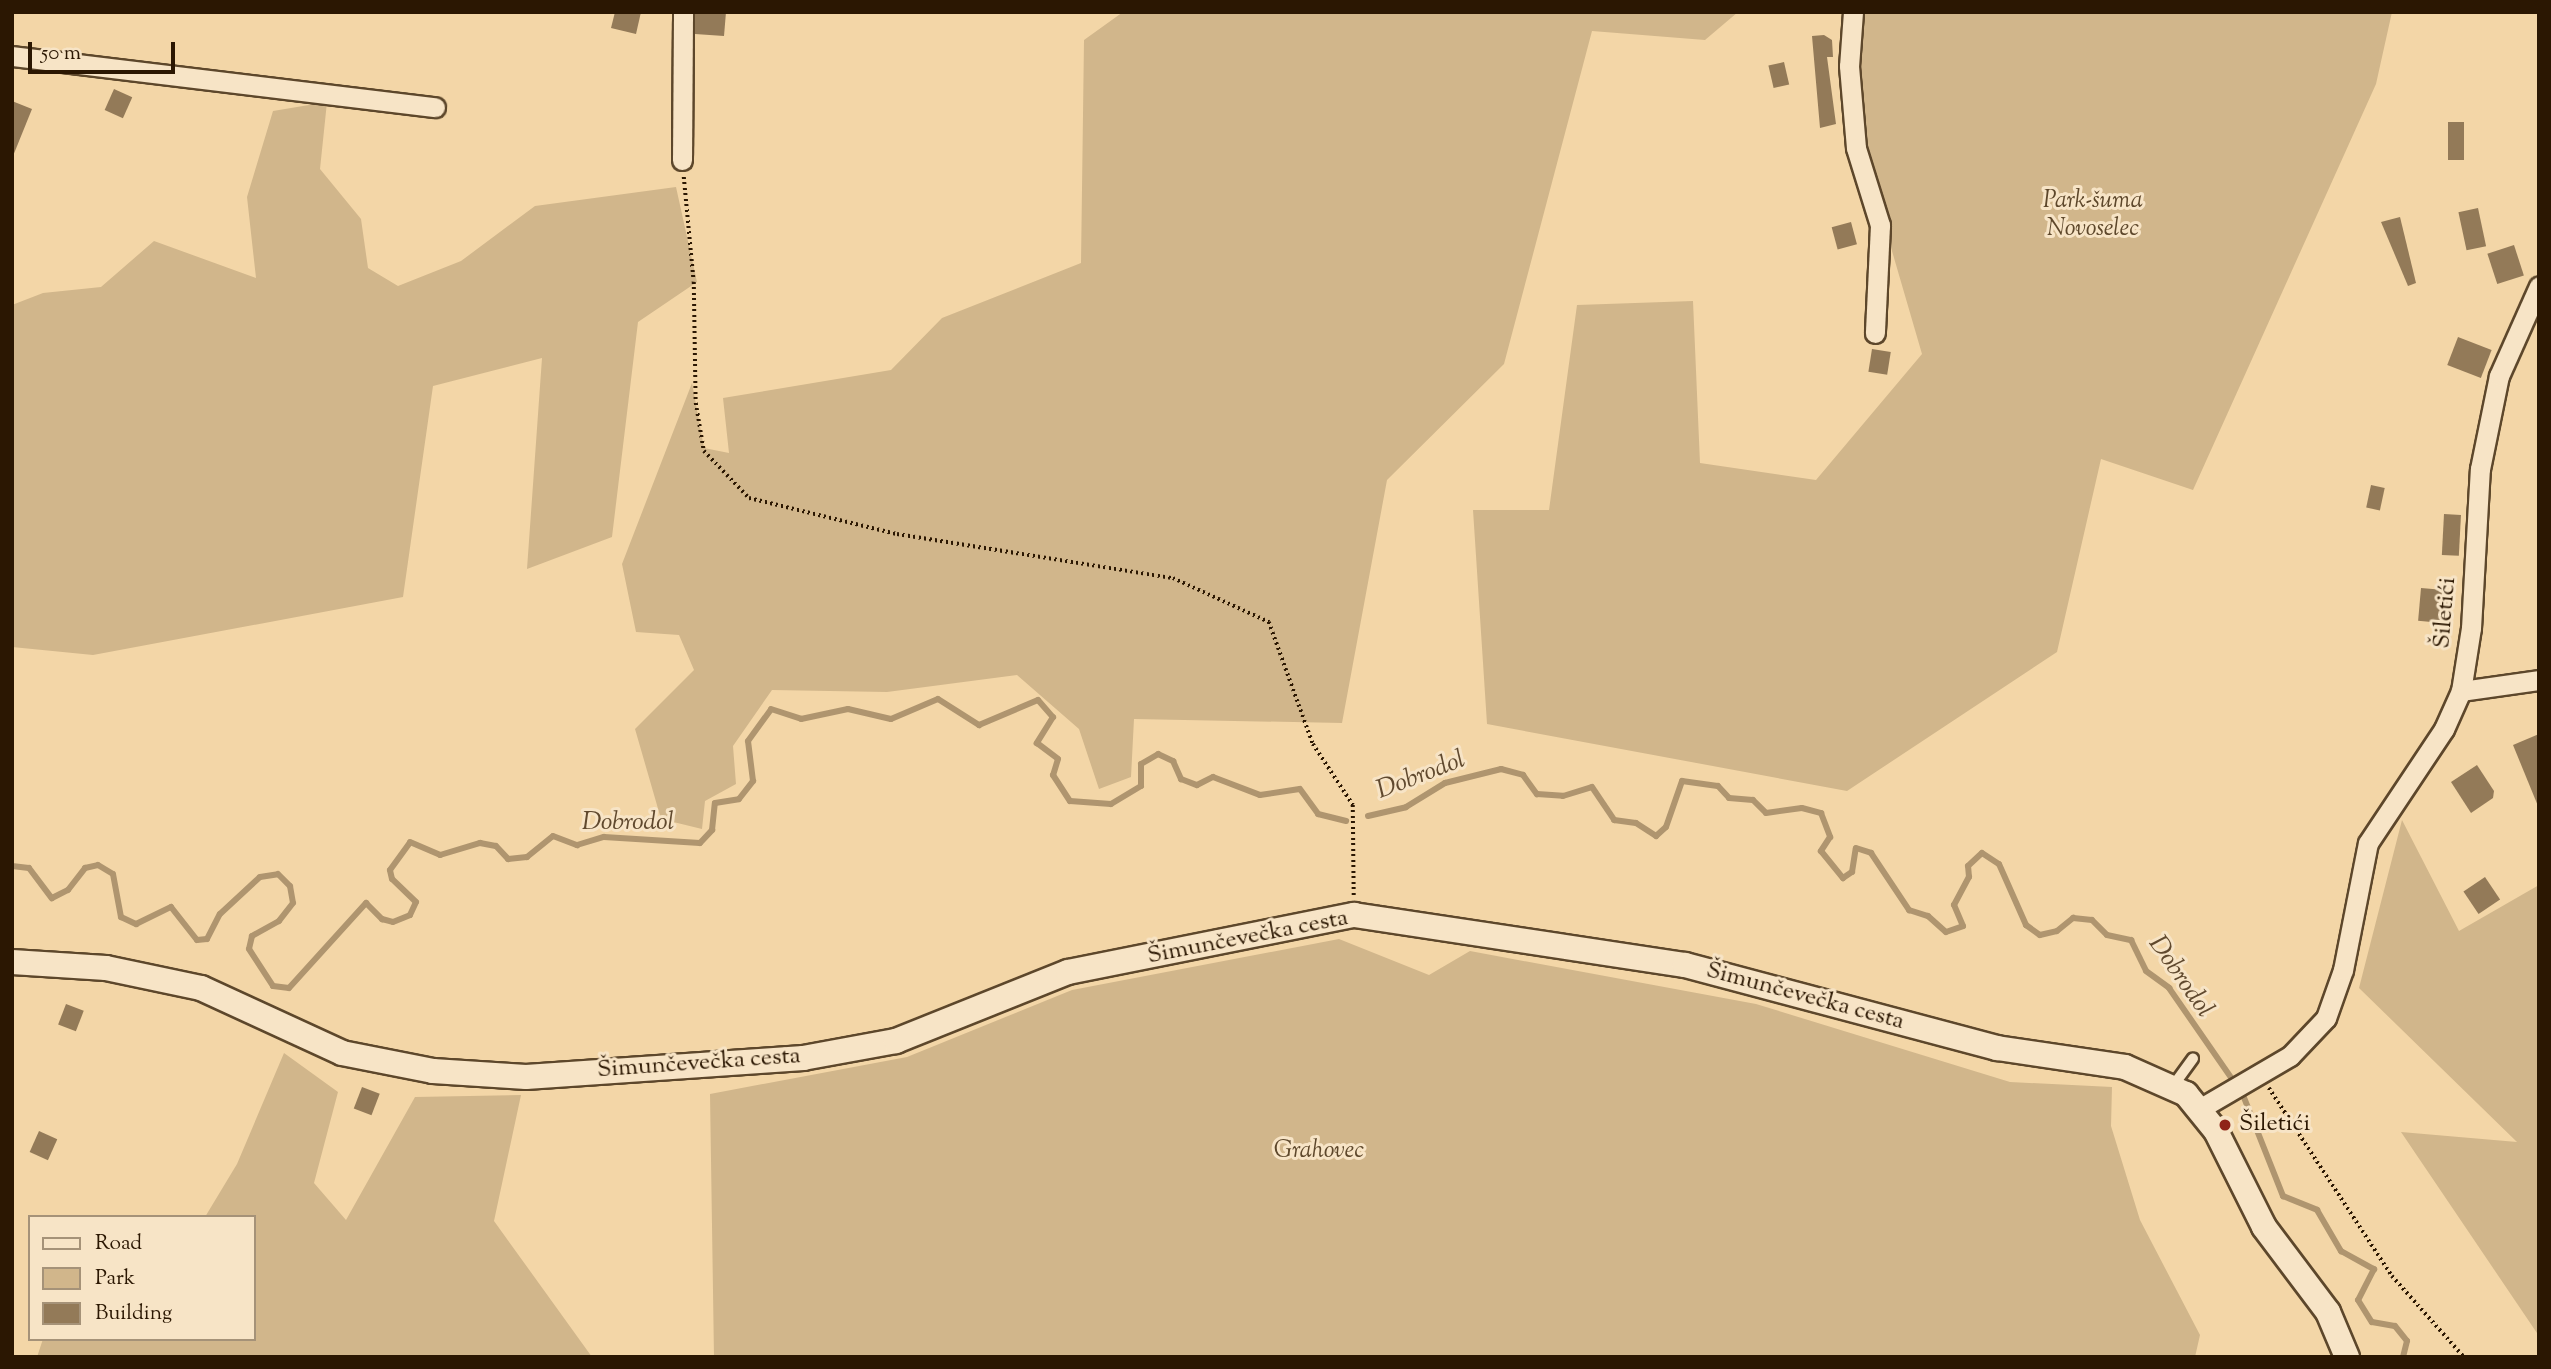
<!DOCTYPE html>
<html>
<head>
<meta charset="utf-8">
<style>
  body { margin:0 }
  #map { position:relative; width:2551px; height:1369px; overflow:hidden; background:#f3d6a7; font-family:"Sorts Mill Goudy",serif }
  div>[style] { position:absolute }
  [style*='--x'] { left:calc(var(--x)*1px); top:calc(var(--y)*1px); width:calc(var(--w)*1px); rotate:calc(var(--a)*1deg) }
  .green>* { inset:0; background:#d1b68b }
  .stream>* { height:6px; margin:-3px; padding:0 3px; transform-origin:3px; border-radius:3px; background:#af956f }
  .building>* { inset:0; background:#937a58; transform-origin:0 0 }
  .path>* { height:3.5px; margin-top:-1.75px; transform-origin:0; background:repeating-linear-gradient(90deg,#2b1702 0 2px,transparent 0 5.5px) }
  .roads { filter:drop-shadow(2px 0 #5d472b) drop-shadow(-2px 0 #5d472b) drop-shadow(0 2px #5d472b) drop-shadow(0 -2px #5d472b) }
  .service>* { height:10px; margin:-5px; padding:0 5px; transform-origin:5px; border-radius:5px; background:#f7e4c6 }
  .minor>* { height:19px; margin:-9.5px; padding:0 9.5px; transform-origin:9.5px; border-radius:9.5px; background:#f7e4c6 }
  .tertiary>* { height:24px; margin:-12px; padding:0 12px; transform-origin:12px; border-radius:12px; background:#f7e4c6 }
  .dots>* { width:19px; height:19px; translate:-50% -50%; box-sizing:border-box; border:4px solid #f7e4c6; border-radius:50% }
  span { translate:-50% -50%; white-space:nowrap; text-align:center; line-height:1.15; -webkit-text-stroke:6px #f7e4c6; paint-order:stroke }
  .park-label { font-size:24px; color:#5d472b; font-style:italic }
  .street-label { font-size:24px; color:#2b1702 }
  .poi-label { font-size:24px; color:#2b1702 }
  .left { translate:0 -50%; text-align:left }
  .water-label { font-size:26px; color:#60492e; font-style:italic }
  .frame { position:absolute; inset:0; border:14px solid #2b1702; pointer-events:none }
  .legend { position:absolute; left:28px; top:1215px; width:228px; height:126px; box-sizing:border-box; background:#f7e4c6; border:2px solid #a59278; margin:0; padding:9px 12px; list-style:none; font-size:21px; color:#2b1702 }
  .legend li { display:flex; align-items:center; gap:14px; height:35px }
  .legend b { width:35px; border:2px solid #a59278 }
  .scale { position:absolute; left:28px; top:42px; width:147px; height:32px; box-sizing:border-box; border:4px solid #2b1702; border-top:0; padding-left:9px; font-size:21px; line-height:24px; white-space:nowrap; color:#2b1702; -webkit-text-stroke:5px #f7e4c6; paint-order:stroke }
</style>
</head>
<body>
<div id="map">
  <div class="green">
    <i style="clip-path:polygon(1123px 12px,1738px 12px,1705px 40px,1592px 31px,1504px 364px,1387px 480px,1342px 723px,1134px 719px,1131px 777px,1099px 789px,1079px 729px,1017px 675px,887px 692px,772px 690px,733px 746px,736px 784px,705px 801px,702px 829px,661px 819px,635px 729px,694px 670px,679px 635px,636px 632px,622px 564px,692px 383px,704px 448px,729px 453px,723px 398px,891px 370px,942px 318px,1081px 263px,1084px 40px)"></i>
    <i style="clip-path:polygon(1861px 12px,2392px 12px,2376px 84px,2193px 490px,2101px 459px,2057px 652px,1847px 791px,1487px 724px,1473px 510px,1549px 510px,1577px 305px,1693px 301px,1700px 463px,1816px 480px,1922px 354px,1862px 148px)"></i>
    <i style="clip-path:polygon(327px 102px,320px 169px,361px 219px,368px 268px,398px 286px,461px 261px,535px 206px,676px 187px,697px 282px,638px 322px,612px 537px,527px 569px,542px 358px,433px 386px,403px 597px,93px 655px,12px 647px,12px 305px,43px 293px,101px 287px,154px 241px,256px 278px,247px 197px,273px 111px)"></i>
    <i style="clip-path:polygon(2402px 820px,2459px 931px,2539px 885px,2539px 1336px,2401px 1132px,2517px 1142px,2359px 988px)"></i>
    <i style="clip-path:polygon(1339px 939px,1429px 975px,1470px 951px,1756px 1004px,2010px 1082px,2112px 1087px,2111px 1126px,2140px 1220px,2200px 1335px,2195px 1357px,714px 1357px,710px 1094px,907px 1057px,1072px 990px)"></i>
    <i style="clip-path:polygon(284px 1053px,338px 1092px,314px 1183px,346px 1220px,415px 1097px,521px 1095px,494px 1221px,592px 1357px,37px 1357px,43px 1339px,254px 1339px,254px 1217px,205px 1217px,237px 1164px)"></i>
  </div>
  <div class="stream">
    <i style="--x:1368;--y:816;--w:39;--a:-13"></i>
    <i style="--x:1406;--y:807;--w:46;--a:-31.6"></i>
    <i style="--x:1445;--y:783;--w:58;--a:-14"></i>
    <i style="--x:1501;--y:769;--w:23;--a:15"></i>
    <i style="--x:1523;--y:775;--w:24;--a:54"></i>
    <i style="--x:1537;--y:794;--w:26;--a:4"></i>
    <i style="--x:1563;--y:796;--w:30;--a:-17"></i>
    <i style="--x:1592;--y:787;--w:40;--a:56"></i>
    <i style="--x:1614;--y:820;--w:22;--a:8"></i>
    <i style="--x:1636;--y:823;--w:24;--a:33"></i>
    <i style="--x:1656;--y:836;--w:13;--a:-42"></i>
    <i style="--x:1666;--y:827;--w:49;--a:-70.8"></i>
    <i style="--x:1682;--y:781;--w:36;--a:8"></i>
    <i style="--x:1718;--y:786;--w:16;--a:47"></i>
    <i style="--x:1729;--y:798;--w:24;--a:5"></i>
    <i style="--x:1753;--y:800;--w:18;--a:45"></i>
    <i style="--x:1766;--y:813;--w:36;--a:-8"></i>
    <i style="--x:1802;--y:808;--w:20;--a:15"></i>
    <i style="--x:1821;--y:813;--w:26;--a:69"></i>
    <i style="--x:1830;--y:837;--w:17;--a:123"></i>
    <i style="--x:1821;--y:851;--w:35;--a:51"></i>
    <i style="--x:1843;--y:878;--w:11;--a:-34"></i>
    <i style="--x:1852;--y:872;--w:24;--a:-81"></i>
    <i style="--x:1856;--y:848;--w:16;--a:18"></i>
    <i style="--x:1871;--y:853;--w:69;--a:56.3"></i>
    <i style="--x:1909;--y:910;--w:20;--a:18"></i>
    <i style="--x:1928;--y:916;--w:24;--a:42"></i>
    <i style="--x:1946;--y:932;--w:18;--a:-19"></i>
    <i style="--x:1963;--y:926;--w:23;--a:-113"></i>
    <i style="--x:1954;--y:905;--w:32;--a:-62"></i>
    <i style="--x:1969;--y:877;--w:11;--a:-95"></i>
    <i style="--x:1968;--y:866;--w:19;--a:-43"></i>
    <i style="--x:1982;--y:853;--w:20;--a:33"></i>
    <i style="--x:1999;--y:864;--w:67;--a:66.1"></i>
    <i style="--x:2026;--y:925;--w:17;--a:36"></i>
    <i style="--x:2040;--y:935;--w:17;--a:-13"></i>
    <i style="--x:2057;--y:931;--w:21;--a:-39"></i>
    <i style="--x:2073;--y:918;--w:19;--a:6"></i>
    <i style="--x:2092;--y:920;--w:21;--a:45"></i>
    <i style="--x:2107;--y:935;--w:25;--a:12"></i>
    <i style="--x:2131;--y:940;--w:34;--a:64"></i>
    <i style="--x:2146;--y:971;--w:29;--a:36"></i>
    <i style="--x:2169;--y:988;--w:130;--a:55.3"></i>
    <i style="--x:2243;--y:1095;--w:109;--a:68.4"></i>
    <i style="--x:2283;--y:1196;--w:37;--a:22"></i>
    <i style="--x:2317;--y:1210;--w:48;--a:59.7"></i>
    <i style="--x:2341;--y:1251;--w:38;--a:29"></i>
    <i style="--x:2374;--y:1269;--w:35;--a:117"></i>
    <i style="--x:2358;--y:1300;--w:26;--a:58"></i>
    <i style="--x:2372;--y:1322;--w:23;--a:10"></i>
    <i style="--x:2395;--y:1326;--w:19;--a:51"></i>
    <i style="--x:2407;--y:1341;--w:16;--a:104"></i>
    <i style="--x:12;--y:866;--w:17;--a:7"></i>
    <i style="--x:29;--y:868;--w:38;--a:53"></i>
    <i style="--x:52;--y:898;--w:18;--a:-27"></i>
    <i style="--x:68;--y:890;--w:28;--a:-52"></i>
    <i style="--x:85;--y:868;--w:13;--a:-13"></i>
    <i style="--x:98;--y:865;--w:17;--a:31"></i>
    <i style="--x:113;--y:874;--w:44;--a:79.5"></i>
    <i style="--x:121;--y:917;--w:17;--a:25"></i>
    <i style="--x:136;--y:924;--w:39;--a:-26"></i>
    <i style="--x:171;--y:907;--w:42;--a:51.8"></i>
    <i style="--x:197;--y:940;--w:10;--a:-6"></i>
    <i style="--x:207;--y:939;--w:28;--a:-63"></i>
    <i style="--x:220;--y:914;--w:54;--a:-42.8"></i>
    <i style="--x:260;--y:877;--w:18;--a:-9"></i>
    <i style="--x:278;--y:874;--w:17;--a:45"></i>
    <i style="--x:290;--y:886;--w:17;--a:80"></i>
    <i style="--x:293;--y:903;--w:23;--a:128"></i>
    <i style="--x:279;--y:921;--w:31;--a:151"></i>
    <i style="--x:252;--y:936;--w:13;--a:103"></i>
    <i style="--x:249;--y:949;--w:44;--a:57"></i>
    <i style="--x:273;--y:986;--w:16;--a:7"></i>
    <i style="--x:289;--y:988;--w:115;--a:-47.8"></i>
    <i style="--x:366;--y:903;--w:23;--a:45"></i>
    <i style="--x:382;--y:919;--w:11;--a:15"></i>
    <i style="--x:393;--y:922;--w:18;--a:-22"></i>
    <i style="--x:410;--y:915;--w:14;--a:-65"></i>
    <i style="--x:416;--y:902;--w:33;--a:-136"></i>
    <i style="--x:392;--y:879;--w:9;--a:-103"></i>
    <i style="--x:390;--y:870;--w:34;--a:-54"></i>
    <i style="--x:410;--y:842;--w:33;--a:23"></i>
    <i style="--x:440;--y:855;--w:42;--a:-16.7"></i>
    <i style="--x:480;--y:843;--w:16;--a:11"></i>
    <i style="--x:496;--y:846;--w:18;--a:47"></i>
    <i style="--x:508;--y:859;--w:19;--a:-6"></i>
    <i style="--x:527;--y:857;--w:33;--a:-39"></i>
    <i style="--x:553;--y:836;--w:26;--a:21"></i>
    <i style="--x:577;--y:845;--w:28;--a:-17"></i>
    <i style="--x:604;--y:837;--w:96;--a:3.6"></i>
    <i style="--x:700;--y:843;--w:18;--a:-47"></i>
    <i style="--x:712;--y:830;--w:27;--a:-84"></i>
    <i style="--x:715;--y:803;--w:24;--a:-9"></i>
    <i style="--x:739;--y:799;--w:23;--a:-52"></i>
    <i style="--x:753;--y:781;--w:40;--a:-97.1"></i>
    <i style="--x:748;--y:741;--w:39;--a:-54"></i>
    <i style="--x:771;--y:709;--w:32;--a:18"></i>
    <i style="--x:801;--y:719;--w:48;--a:-12"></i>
    <i style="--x:848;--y:709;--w:44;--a:13.1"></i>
    <i style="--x:891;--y:719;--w:51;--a:-23.1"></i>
    <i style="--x:938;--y:699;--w:49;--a:32.4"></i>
    <i style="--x:979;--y:725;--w:64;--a:-23"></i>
    <i style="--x:1038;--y:700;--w:23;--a:49"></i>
    <i style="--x:1053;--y:717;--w:31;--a:122"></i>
    <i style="--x:1037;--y:743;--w:26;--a:37"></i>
    <i style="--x:1058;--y:759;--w:17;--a:107"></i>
    <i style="--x:1053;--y:775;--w:31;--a:57"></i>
    <i style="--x:1070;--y:801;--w:41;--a:4.2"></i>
    <i style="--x:1111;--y:804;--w:35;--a:-31"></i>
    <i style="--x:1141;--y:786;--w:22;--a:-90"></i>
    <i style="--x:1141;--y:764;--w:20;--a:-30"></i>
    <i style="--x:1158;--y:754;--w:17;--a:25"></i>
    <i style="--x:1173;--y:761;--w:20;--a:66"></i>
    <i style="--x:1181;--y:779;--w:17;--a:21"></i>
    <i style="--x:1197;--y:785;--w:18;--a:-27"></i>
    <i style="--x:1213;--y:777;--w:50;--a:21"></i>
    <i style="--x:1260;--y:795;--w:40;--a:-8.5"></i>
    <i style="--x:1300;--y:789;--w:31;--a:54"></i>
    <i style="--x:1318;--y:814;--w:29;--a:14"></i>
  </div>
  <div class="building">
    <i style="clip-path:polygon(615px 12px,641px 12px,636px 34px,611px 28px)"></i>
    <i style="clip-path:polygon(695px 12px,726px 12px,724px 36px,695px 34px)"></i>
    <i style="clip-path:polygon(1824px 35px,1832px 40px,1833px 57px,1827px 57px,1836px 124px,1820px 128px,1812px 36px)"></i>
    <i style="left:1784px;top:62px;width:23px;height:16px;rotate:77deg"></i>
    <i style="left:114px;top:89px;width:20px;height:23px;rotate:24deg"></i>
    <i style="clip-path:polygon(12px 101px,32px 109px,13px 156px,12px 156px)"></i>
    <i style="left:2448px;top:122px;width:16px;height:38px"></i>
    <i style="left:2478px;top:208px;width:39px;height:20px;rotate:78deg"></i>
    <i style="clip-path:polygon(2400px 217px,2416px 283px,2408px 286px,2381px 222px)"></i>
    <i style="left:1851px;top:222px;width:23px;height:20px;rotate:75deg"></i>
    <i style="left:2514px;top:245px;width:32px;height:28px;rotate:72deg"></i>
    <i style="left:2458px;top:337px;width:36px;height:30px;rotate:21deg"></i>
    <i style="left:1872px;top:349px;width:19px;height:23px;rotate:9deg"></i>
    <i style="left:2371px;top:485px;width:14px;height:23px;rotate:12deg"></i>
    <i style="left:2444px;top:514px;width:17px;height:41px;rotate:3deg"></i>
    <i style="left:2421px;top:588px;width:32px;height:33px;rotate:5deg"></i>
    <i style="clip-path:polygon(2539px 734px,2539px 806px,2538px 806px,2513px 745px)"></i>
    <i style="clip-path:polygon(2477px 765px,2494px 791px,2493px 798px,2471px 813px,2451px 782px)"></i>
    <i style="left:2485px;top:877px;width:27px;height:26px;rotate:56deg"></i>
    <i style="left:66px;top:1004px;width:19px;height:22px;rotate:21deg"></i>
    <i style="left:362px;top:1087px;width:19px;height:23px;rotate:21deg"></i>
    <i style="left:39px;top:1131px;width:20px;height:23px;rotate:24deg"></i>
  </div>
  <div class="path">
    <i style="--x:684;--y:177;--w:105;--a:84.6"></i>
    <i style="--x:694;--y:282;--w:121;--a:89.1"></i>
    <i style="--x:696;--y:403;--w:49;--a:80.5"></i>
    <i style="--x:704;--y:451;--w:65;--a:46.2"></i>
    <i style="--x:749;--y:498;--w:152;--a:13.7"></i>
    <i style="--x:897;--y:534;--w:279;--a:9.1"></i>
    <i style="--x:1173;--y:578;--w:106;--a:24.6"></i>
    <i style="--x:1269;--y:622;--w:130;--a:70.2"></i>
    <i style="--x:1313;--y:744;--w:73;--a:56.7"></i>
    <i style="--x:1353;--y:805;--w:91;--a:89.4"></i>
    <i style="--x:2269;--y:1088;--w:225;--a:56.8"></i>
    <i style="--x:2392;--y:1276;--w:108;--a:48.4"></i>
  </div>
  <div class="roads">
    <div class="service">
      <i style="--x:2173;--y:1086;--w:34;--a:-54"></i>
    </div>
    <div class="minor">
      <i style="--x:1853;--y:12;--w:54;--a:94.2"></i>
      <i style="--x:1849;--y:66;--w:82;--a:85.1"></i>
      <i style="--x:1856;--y:148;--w:81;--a:72.7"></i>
      <i style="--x:1880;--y:225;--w:108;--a:92.7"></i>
      <i style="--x:12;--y:56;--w:426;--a:6.9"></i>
      <i style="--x:682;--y:160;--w:148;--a:-89.6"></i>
      <i style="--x:2461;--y:691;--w:79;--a:-8"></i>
      <i style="--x:2201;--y:1108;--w:103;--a:-30.3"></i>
      <i style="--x:2290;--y:1056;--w:52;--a:-46.5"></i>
      <i style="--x:2326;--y:1018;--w:51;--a:-70.5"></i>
      <i style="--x:2343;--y:970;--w:129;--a:-78.9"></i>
      <i style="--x:2368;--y:843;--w:137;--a:-56.3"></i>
      <i style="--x:2444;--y:729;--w:42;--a:-65.9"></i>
      <i style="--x:2461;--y:691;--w:64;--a:-81"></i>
      <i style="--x:2471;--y:628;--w:159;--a:-86.8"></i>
      <i style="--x:2480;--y:469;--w:95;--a:-78.5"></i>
      <i style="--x:2499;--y:376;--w:98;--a:-66"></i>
    </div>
    <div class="tertiary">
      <i style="--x:12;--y:962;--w:94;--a:3.7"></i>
      <i style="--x:106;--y:968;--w:97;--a:11.9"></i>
      <i style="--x:201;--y:988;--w:155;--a:24.7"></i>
      <i style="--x:342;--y:1053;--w:93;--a:11.2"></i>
      <i style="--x:433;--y:1071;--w:93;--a:3.7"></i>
      <i style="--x:526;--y:1077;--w:278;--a:-3.9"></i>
      <i style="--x:803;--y:1058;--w:95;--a:-10.4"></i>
      <i style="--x:896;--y:1041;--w:185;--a:-21.9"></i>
      <i style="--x:1068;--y:972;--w:292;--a:-11.3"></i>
      <i style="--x:1354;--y:915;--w:335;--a:8.6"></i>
      <i style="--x:1685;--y:965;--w:323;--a:14.9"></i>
      <i style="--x:1997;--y:1048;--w:129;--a:8.4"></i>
      <i style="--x:2125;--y:1067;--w:67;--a:23.9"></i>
      <i style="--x:2186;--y:1094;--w:48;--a:51"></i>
      <i style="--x:2216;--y:1131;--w:107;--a:63.4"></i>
      <i style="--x:2264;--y:1227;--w:106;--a:53"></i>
      <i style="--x:2328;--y:1312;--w:49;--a:67.1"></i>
    </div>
  </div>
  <div class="dots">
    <i style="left:2225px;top:1125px;background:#8f2418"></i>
  </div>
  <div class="park-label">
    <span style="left:2093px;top:216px">Park-šuma<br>Novoselec</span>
    <span style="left:1319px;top:1152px">Grahovec</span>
  </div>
  <div class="street-label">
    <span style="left:2446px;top:613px;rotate:-85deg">Šiletići</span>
    <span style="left:1248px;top:938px;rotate:-11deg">Šimunčevečka cesta</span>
    <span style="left:1805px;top:997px;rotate:15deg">Šimunčevečka cesta</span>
    <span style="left:699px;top:1064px;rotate:-4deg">Šimunčevečka cesta</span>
  </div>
  <div class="poi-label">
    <span class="left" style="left:2239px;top:1125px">Šiletići</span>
  </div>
  <div class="water-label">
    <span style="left:1421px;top:776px;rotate:-21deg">Dobrodol</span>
    <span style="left:628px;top:823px">Dobrodol</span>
    <span style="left:2180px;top:977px;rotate:55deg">Dobrodol</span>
  </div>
  <div class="frame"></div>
  <ul class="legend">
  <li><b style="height:9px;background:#f7e4c6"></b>Road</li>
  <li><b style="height:19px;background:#d1b68b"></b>Park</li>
  <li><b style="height:19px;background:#937a58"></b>Building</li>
  </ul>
  <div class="scale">50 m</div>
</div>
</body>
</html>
